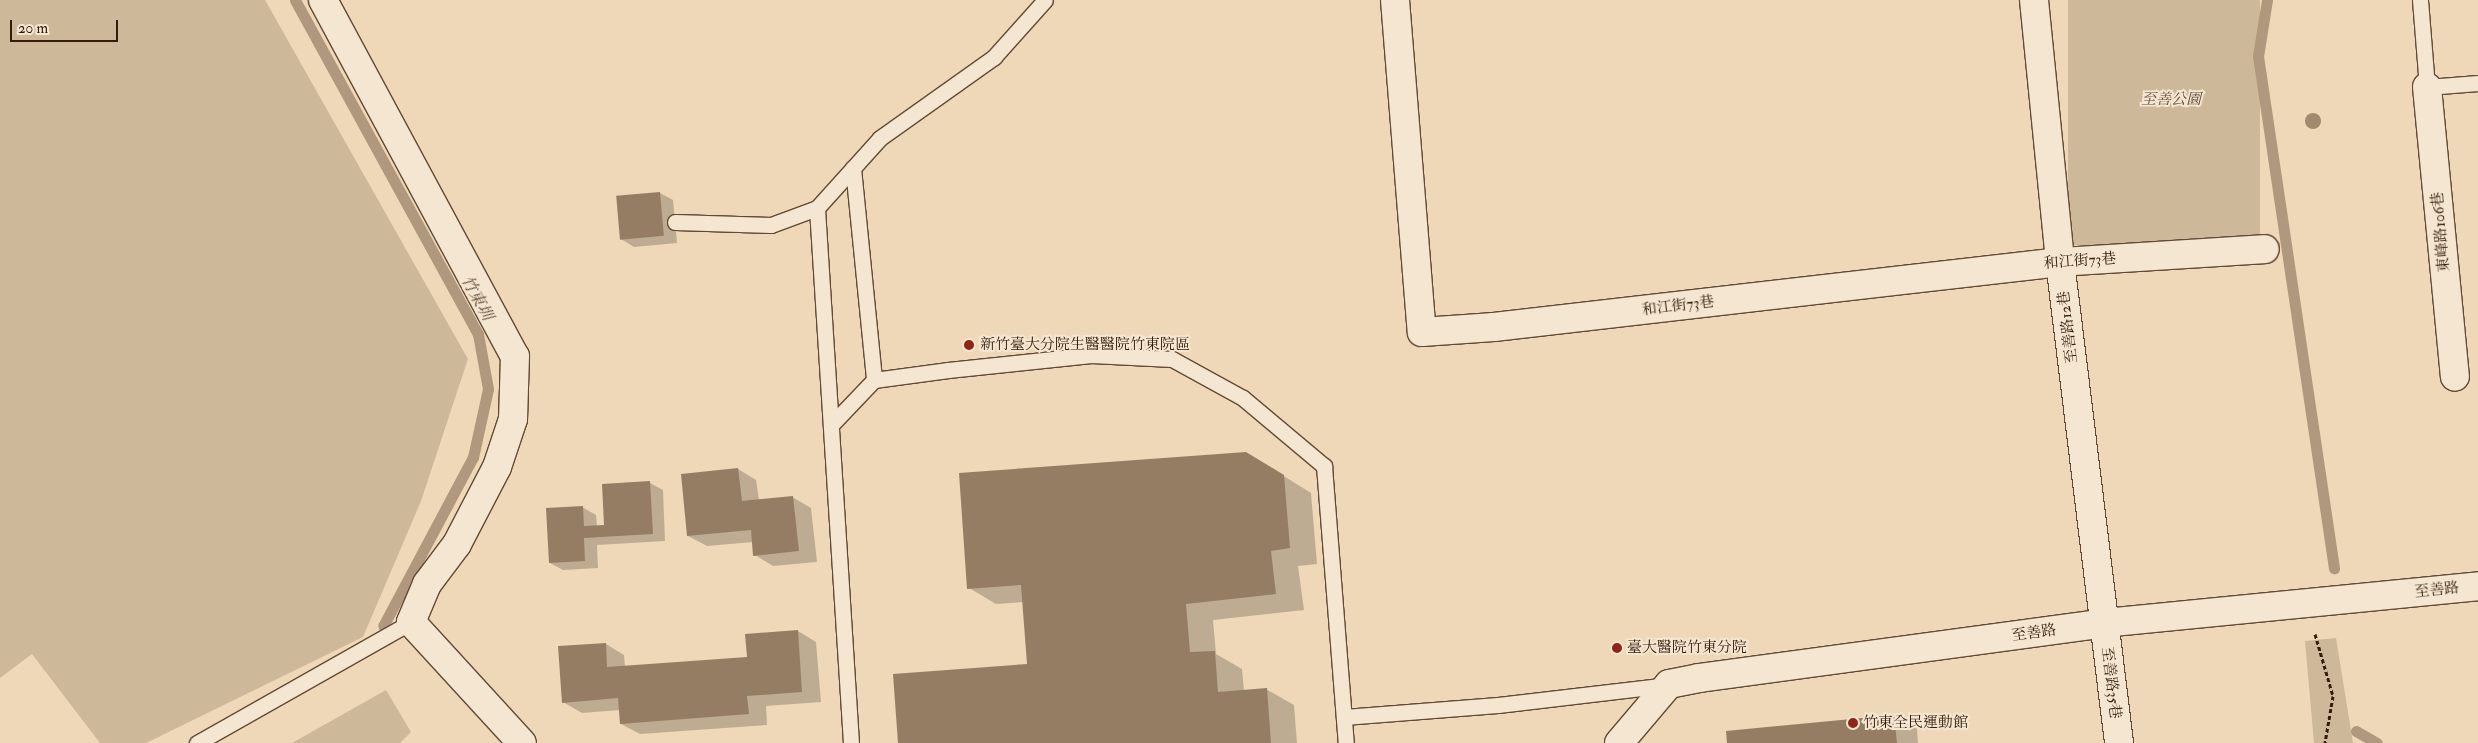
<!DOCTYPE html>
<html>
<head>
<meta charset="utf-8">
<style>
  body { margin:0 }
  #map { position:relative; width:2478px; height:743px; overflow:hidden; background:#eed8b7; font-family:"IM FELL Double Pica","Noto Serif TC",serif }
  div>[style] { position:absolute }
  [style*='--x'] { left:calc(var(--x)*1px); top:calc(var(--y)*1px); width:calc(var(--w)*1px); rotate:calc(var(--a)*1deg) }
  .green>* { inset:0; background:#ceb89a; transform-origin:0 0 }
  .shadow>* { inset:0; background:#0003 }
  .stream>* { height:11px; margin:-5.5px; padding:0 5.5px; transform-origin:5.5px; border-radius:5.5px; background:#af987d }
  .building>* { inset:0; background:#957d64; transform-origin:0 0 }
  .path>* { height:3px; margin-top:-1.5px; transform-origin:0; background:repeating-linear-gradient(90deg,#341b0b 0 4px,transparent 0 6.5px) }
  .roads { filter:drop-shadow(1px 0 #624a36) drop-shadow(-1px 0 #624a36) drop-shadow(0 1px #624a36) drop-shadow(0 -1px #624a36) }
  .lane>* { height:15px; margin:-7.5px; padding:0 7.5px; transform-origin:7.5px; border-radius:7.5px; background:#f4e6d0 }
  .street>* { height:28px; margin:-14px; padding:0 14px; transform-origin:14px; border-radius:14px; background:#f4e6d0 }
  .trees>* { width:16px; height:16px; margin:-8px; border-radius:50%; background:#a18a70 }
  .dots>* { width:14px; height:14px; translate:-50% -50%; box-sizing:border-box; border:2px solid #f4e6d0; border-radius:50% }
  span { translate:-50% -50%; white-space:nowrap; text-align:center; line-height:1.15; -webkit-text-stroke:4px #f4e6d0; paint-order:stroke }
  .park-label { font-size:15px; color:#624a36; font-style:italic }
  .street-label { font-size:15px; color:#341b0b }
  .poi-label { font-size:15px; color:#341b0b }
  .left { translate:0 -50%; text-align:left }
  .water-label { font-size:16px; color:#5f4733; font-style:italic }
  .scale { position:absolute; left:10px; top:20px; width:108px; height:22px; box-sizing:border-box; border:2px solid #341b0b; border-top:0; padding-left:6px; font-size:15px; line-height:18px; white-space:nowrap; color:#341b0b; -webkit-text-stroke:4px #f4e6d0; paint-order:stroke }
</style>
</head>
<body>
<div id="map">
  <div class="green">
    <i style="clip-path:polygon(0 0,265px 0,468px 359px,421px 501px,363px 637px,146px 743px,100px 743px,32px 654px,0 678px)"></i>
    <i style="left:2068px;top:0;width:192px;height:245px"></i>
    <i style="clip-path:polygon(2336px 638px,2353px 743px,2314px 743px,2305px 641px)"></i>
    <i style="clip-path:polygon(386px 690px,411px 732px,400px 743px,292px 743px)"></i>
  </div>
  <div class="shadow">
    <i style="clip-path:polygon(660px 193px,673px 200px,677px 243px,634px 247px,621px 239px)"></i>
    <i style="clip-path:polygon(738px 469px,756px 480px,759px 500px,792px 497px,811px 508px,817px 562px,773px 566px,755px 555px,753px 542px,707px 546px,688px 536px)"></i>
    <i style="clip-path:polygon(1274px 470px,1311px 493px,1317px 564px,1298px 566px,1304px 610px,1213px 620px,1216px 654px,1242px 669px,1244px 691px,1266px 689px,1294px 705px,1297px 743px,899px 743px,1028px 666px,1024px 602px,996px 604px,969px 588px)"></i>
    <i style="clip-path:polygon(650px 483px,663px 490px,665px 541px,597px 545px,598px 568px,563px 570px,550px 563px,582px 507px,596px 515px,597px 526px,606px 526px)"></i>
    <i style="clip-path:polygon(798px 631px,816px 642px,821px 702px,766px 706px,767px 725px,640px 734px,621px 724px,620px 710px,582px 713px,563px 702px,606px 644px,624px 655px,625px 667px,748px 658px)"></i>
    <i style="clip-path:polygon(1894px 716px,1917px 729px,1918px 743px,1728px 743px)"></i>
  </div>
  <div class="stream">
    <i style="--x:295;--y:0;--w:381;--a:61.3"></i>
    <i style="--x:478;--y:334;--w:56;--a:79.7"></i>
    <i style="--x:488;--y:389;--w:70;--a:102.4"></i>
    <i style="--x:473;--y:457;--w:191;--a:118"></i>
    <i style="--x:2267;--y:0;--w:57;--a:99.1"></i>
    <i style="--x:2258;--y:56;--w:518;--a:81.56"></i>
    <i style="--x:2356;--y:731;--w:24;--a:30"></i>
  </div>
  <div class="building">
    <i style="left:660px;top:192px;width:44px;height:44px;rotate:85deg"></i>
    <i style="clip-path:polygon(1246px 452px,1284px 475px,1290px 548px,1271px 551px,1276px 594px,1186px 604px,1190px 652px,1215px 651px,1218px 692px,1267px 688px,1271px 743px,898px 743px,893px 674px,1027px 664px,1021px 585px,967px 589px,959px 473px)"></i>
    <i style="clip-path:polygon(738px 468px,742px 501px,793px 496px,799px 551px,753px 556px,751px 530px,687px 536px,681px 474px)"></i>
    <i style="clip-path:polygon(650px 481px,653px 534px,584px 538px,585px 561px,549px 563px,546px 508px,583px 506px,584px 526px,604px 525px,602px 484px)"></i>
    <i style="clip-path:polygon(798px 630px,802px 692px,747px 696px,749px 714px,620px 724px,618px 698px,562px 703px,558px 646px,606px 643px,607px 667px,747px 657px,745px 634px)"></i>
    <i style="clip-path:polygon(1894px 715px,1897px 743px,1727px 743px,1726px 731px)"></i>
  </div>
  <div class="path">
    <i style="--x:2315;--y:634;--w:65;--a:73.8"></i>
    <i style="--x:2333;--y:696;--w:48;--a:99.7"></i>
  </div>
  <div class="roads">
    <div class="lane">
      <i style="--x:2420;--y:0;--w:87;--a:85.4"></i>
      <i style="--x:2427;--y:87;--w:51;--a:-4.5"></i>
      <i style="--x:853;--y:168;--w:213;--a:84.3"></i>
      <i style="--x:874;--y:380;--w:75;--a:-7.7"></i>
      <i style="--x:948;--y:370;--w:144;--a:-6"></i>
      <i style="--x:1091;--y:355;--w:81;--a:2.8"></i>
      <i style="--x:1172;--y:359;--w:81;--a:28.8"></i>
      <i style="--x:1243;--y:398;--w:106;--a:40"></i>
      <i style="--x:1324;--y:466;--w:278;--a:85.5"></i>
      <i style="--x:675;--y:222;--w:96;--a:1.8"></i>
      <i style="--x:771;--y:225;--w:49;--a:-20.3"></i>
      <i style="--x:831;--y:425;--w:62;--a:-46.3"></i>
      <i style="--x:1344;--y:717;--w:154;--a:-4.5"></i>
      <i style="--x:1498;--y:705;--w:170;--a:-6.7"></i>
      <i style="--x:197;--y:743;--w:246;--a:-29.5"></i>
      <i style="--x:851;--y:743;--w:536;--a:-93.64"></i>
      <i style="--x:817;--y:208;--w:94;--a:-48"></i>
      <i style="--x:880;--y:138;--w:140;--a:-35.4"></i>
      <i style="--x:994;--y:57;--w:76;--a:-48.2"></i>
    </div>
    <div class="street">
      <i style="--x:323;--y:0;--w:404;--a:61.7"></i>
      <i style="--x:515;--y:356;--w:63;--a:91.8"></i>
      <i style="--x:513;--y:419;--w:51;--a:108.4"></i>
      <i style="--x:497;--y:467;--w:87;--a:117.5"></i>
      <i style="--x:457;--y:544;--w:50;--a:126.9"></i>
      <i style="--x:427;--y:584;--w:41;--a:112.8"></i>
      <i style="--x:411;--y:622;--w:164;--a:47.5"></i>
      <i style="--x:1395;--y:0;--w:333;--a:85.4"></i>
      <i style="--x:1422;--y:332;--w:72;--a:-4"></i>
      <i style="--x:1494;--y:327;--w:570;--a:-6.55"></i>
      <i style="--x:2060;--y:262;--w:205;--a:-3.6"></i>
      <i style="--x:2034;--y:0;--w:263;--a:84.3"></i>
      <i style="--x:2060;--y:262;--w:485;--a:83"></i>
      <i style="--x:2427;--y:87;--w:291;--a:84.5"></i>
      <i style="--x:1619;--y:743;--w:77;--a:-49.7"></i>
      <i style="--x:1669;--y:684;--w:31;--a:-11"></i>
      <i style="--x:1699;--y:678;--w:409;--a:-7.7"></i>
      <i style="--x:2104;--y:623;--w:376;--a:-5.6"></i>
    </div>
  </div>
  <div class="trees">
    <i style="left:2313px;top:121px"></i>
  </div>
  <div class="dots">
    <i style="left:969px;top:345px;background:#8f2418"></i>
    <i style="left:1617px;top:648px;background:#8f2418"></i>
    <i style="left:1853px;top:723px;background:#8f2418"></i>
  </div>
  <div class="park-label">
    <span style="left:2171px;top:100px">至善公園</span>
  </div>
  <div class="street-label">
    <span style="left:2441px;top:232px;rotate:-95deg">東峰路106巷</span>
    <span style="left:2080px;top:261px;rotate:-4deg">和江街73巷</span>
    <span style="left:1678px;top:306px;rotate:-7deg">和江街73巷</span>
    <span style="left:2068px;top:327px;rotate:-97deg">至善路12巷</span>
    <span style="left:2437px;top:590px;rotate:-6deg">至善路</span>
    <span style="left:2034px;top:633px;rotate:-8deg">至善路</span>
    <span style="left:2111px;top:683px;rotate:83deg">至善路35巷</span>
  </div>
  <div class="poi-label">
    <span class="left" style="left:980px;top:345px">新竹臺大分院生醫醫院竹東院區</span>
    <span class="left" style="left:1627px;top:648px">臺大醫院竹東分院</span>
    <span class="left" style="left:1863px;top:723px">竹東全民運動館</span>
  </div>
  <div class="water-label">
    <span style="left:477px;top:298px;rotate:61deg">竹東圳</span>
  </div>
  <div class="scale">20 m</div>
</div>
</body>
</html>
